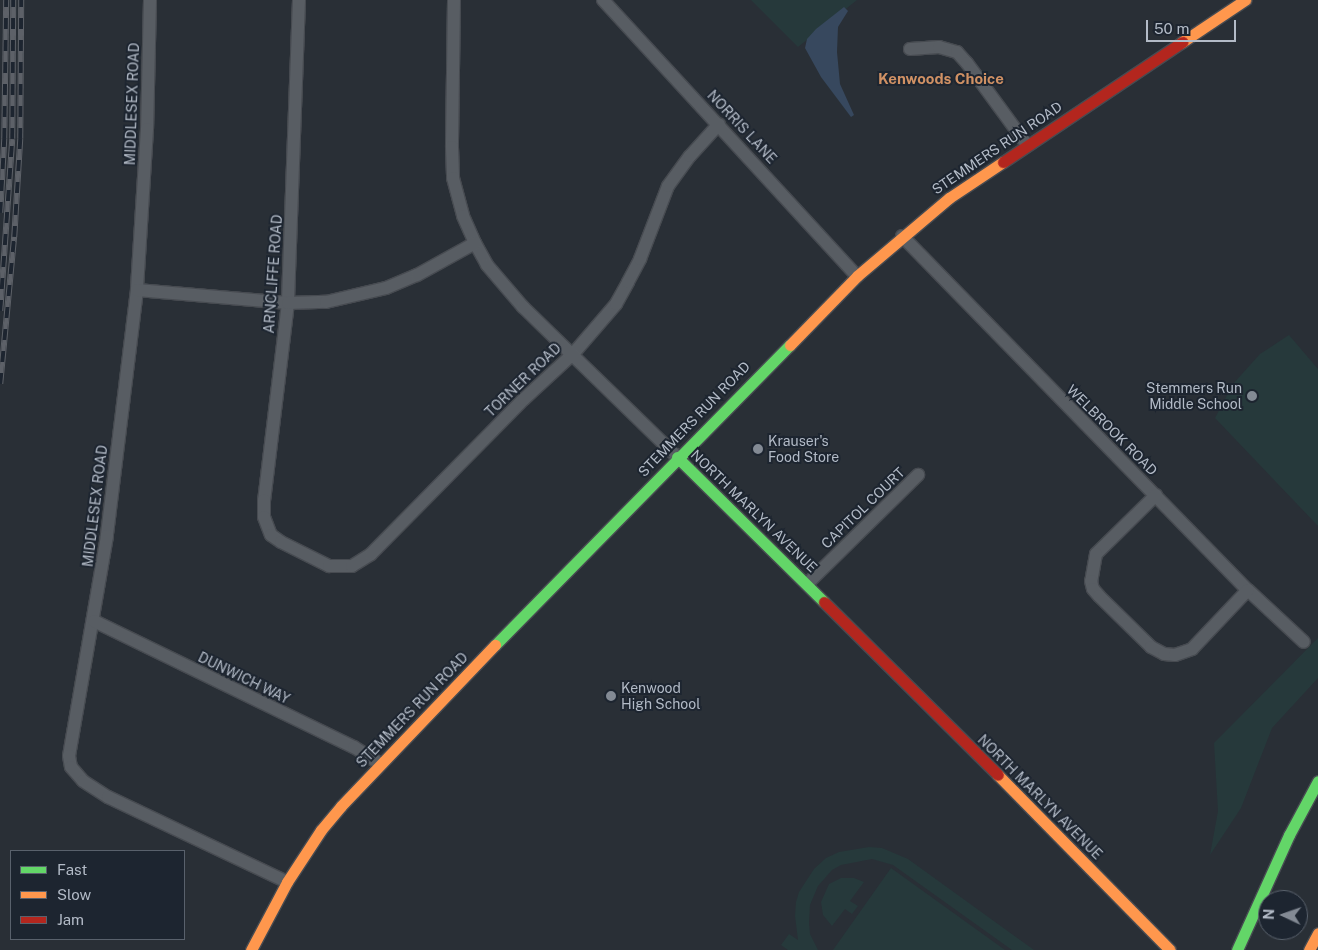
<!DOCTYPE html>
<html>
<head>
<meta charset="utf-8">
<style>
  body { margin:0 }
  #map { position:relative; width:1318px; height:950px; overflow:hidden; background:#292f36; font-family:"Public Sans",sans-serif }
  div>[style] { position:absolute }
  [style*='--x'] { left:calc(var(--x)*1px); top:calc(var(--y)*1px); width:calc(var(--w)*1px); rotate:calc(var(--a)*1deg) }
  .green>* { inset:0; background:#26393b }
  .water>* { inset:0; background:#37485e }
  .roads { filter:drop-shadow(1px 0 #474b51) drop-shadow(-1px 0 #474b51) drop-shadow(0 1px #474b51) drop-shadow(0 -1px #474b51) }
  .street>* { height:12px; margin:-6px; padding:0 6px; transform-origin:6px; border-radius:6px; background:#585d63 }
  .fast>* { height:11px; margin:-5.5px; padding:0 5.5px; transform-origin:5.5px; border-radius:5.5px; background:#63d668 }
  .slow>* { height:11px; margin:-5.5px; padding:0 5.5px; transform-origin:5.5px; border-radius:5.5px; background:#ff974d }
  .jam>* { height:11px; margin:-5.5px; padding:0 5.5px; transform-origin:5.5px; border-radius:5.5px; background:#b3261e }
  .rail>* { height:5.5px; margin-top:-2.75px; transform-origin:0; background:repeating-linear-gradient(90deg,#1d2530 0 11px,#5d6168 0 22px); box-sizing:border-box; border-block:1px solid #5d6168 }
  .dots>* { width:14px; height:14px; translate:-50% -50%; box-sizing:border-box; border:2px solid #1d2530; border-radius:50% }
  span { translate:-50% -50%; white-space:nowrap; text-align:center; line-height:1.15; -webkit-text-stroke:4px #1d2530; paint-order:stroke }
  .street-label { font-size:14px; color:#b3bbc7 }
  .poi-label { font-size:14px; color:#b3bbc7 }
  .right { translate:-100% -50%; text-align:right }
  .left { translate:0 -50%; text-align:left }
  .neighbourhood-label { font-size:15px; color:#d09164; font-weight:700 }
  .legend { position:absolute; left:10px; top:850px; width:175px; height:90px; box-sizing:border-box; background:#1d2530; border:1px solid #59616c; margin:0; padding:6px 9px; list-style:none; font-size:15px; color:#b3bbc7 }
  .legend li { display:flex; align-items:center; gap:10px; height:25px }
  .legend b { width:25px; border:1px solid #59616c }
  .north { position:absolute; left:1258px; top:890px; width:50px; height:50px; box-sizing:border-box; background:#1d2530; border:1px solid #59616c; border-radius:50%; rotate:273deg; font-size:14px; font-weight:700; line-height:20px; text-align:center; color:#b3bbc7 }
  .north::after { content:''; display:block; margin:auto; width:18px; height:22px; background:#838a94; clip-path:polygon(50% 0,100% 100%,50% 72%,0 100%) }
  .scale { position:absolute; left:1146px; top:20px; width:90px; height:22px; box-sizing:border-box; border:2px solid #b3bbc7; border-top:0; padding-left:6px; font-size:15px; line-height:18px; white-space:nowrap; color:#b3bbc7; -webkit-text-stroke:4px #1d2530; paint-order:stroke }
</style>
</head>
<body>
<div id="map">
  <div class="green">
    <i style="clip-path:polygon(751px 0,857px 0,798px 47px)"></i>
    <i style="clip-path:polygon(1289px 335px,1318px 369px,1318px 526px,1215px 418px,1233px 384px,1260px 354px)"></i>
    <i style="clip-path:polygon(1318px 638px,1318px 678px,1272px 728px,1241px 808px,1210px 855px,1218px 811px,1214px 743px)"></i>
    <i style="clip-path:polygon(869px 847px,882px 848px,908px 859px,1034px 950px,1012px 950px,893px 865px,872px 859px,841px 865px,832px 870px,818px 886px,810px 905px,809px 923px,810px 934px,818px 950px,788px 950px,781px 945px,789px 934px,798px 940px,795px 916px,796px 902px,799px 892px,814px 869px,826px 858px,839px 852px)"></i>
    <i style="clip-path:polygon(891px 868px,1005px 950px,833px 950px)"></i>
    <i style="clip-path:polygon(841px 878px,854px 878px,864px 882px,850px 901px,858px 906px,852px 914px,845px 909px,832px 926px,823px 915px,821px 902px,829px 884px)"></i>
  </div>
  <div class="water">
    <i style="clip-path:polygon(844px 7px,848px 11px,838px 27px,837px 52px,840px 84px,854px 115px,851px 117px,821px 77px,805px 48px,807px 39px,816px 29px)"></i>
  </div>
  <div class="roads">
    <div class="street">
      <i style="--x:150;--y:0;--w:129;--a:91.3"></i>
      <i style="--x:147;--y:129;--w:161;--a:93.6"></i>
      <i style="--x:137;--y:290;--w:248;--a:97"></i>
      <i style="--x:107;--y:536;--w:223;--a:99.8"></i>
      <i style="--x:69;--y:756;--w:11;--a:80"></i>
      <i style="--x:71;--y:767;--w:18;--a:49"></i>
      <i style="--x:83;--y:781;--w:30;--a:33"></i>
      <i style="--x:108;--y:797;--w:198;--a:25.4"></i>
      <i style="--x:299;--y:0;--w:303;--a:92.1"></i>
      <i style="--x:288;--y:303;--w:198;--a:96.9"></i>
      <i style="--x:264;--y:500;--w:17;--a:90"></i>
      <i style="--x:264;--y:517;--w:19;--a:69"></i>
      <i style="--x:271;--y:535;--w:12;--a:35"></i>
      <i style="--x:281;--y:542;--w:54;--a:26.6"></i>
      <i style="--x:329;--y:566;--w:23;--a:0"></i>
      <i style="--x:352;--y:566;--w:22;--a:-32"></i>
      <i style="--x:371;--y:554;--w:218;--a:-45.4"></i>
      <i style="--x:524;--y:399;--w:67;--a:-42.6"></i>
      <i style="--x:573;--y:354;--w:66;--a:-49.3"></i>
      <i style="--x:616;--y:304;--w:25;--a:-61"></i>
      <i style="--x:628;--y:282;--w:26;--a:-62"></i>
      <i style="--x:640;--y:259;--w:78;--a:-69"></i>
      <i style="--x:668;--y:186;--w:37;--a:-54"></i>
      <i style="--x:690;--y:156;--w:43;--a:-47.8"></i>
      <i style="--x:454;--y:0;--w:147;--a:90.8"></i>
      <i style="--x:452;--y:147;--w:31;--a:88"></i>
      <i style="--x:453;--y:178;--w:39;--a:75"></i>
      <i style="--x:463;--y:216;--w:30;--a:66"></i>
      <i style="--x:475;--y:243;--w:25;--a:61"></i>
      <i style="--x:487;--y:265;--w:55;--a:49.4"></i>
      <i style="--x:523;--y:307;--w:215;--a:44.2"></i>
      <i style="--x:603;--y:0;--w:375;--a:47.4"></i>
      <i style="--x:910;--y:49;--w:29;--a:-4"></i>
      <i style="--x:939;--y:47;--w:19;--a:16"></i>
      <i style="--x:957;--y:52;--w:15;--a:48"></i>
      <i style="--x:967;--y:63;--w:102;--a:53.8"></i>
      <i style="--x:902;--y:236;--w:495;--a:45.7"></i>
      <i style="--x:1248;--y:590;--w:76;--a:42.9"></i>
      <i style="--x:137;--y:290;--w:152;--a:4.9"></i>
      <i style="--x:288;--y:303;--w:38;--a:-2"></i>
      <i style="--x:326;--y:302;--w:62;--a:-13.1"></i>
      <i style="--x:386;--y:288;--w:34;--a:-23"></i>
      <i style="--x:417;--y:275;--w:66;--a:-28.9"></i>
      <i style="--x:1156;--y:495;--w:84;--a:135.5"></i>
      <i style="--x:1096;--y:554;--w:27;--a:100"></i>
      <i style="--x:1091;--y:581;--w:8;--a:76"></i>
      <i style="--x:1093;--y:589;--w:9;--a:49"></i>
      <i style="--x:1099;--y:596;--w:73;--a:44.4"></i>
      <i style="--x:1151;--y:647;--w:15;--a:28"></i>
      <i style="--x:1164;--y:654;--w:11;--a:5"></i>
      <i style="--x:1175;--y:655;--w:18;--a:-19"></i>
      <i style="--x:1192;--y:649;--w:81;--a:-46.5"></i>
      <i style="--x:807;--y:584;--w:156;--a:-44.5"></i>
      <i style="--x:94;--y:621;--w:289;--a:25.9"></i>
      <i style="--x:354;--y:747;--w:31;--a:33"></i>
    </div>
    <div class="fast">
      <i style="--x:677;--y:457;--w:206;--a:44.6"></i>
      <i style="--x:495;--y:645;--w:421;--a:-45.5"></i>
      <i style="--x:1237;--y:950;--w:126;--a:-65.7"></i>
      <i style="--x:1289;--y:835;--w:61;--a:-61.8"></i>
    </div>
    <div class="slow">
      <i style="--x:1182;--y:42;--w:76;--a:-33.7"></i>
      <i style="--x:790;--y:345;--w:96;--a:-45.8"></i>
      <i style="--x:857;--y:276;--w:121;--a:-40.3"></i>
      <i style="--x:949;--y:198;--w:65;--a:-33.7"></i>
      <i style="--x:998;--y:775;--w:245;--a:45.5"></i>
      <i style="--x:251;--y:950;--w:77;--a:-62.1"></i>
      <i style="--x:287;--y:882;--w:62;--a:-56.8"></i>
      <i style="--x:321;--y:830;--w:31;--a:-50"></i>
      <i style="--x:341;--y:806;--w:223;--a:-46.3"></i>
      <i style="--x:1309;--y:950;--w:19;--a:-62"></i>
    </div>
    <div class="jam">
      <i style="--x:1003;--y:162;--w:216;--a:-33.8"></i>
      <i style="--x:824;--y:602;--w:245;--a:44.8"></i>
    </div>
  </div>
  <div class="rail">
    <i style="--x:0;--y:213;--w:74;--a:-86.9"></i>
    <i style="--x:4;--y:139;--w:139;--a:-89.2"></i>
    <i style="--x:0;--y:311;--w:172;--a:-86"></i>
    <i style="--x:12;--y:139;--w:139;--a:-89.6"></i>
    <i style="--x:0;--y:384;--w:148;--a:-84.6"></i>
    <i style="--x:14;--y:237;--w:98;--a:-86.5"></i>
    <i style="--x:20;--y:139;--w:139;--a:-89.6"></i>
  </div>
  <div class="dots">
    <i style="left:1252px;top:396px;background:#838a94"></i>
    <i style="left:758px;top:449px;background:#838a94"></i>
    <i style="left:611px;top:696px;background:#838a94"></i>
  </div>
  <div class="street-label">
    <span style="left:132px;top:104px;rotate:-88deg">MIDDLESEX ROAD</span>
    <span style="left:742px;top:127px;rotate:47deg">NORRIS LANE</span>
    <span style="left:997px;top:148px;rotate:-34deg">STEMMERS RUN ROAD</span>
    <span style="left:273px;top:274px;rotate:-86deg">ARNCLIFFE ROAD</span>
    <span style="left:523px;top:380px;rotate:-44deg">TORNER ROAD</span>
    <span style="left:694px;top:419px;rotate:-46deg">STEMMERS RUN ROAD</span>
    <span style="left:1112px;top:430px;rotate:45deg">WELBROOK ROAD</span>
    <span style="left:95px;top:506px;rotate:-83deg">MIDDLESEX ROAD</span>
    <span style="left:863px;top:508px;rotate:-44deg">CAPITOL COURT</span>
    <span style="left:754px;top:511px;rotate:44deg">NORTH MARLYN AVENUE</span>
    <span style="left:244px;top:678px;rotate:26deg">DUNWICH WAY</span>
    <span style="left:412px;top:710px;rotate:-46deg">STEMMERS RUN ROAD</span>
    <span style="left:1040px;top:797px;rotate:45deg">NORTH MARLYN AVENUE</span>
  </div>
  <div class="poi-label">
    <span class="right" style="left:1242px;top:396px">Stemmers Run<br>Middle School</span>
    <span class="left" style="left:768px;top:449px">Krauser's<br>Food Store</span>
    <span class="left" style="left:621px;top:696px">Kenwood<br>High School</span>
  </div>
  <div class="neighbourhood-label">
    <span style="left:941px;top:79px">Kenwoods Choice</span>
  </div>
  <ul class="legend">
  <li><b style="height:6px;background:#63d668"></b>Fast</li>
  <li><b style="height:6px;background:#ff974d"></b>Slow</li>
  <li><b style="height:6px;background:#b3261e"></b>Jam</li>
  </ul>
  <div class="north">N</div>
  <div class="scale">50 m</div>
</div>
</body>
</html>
